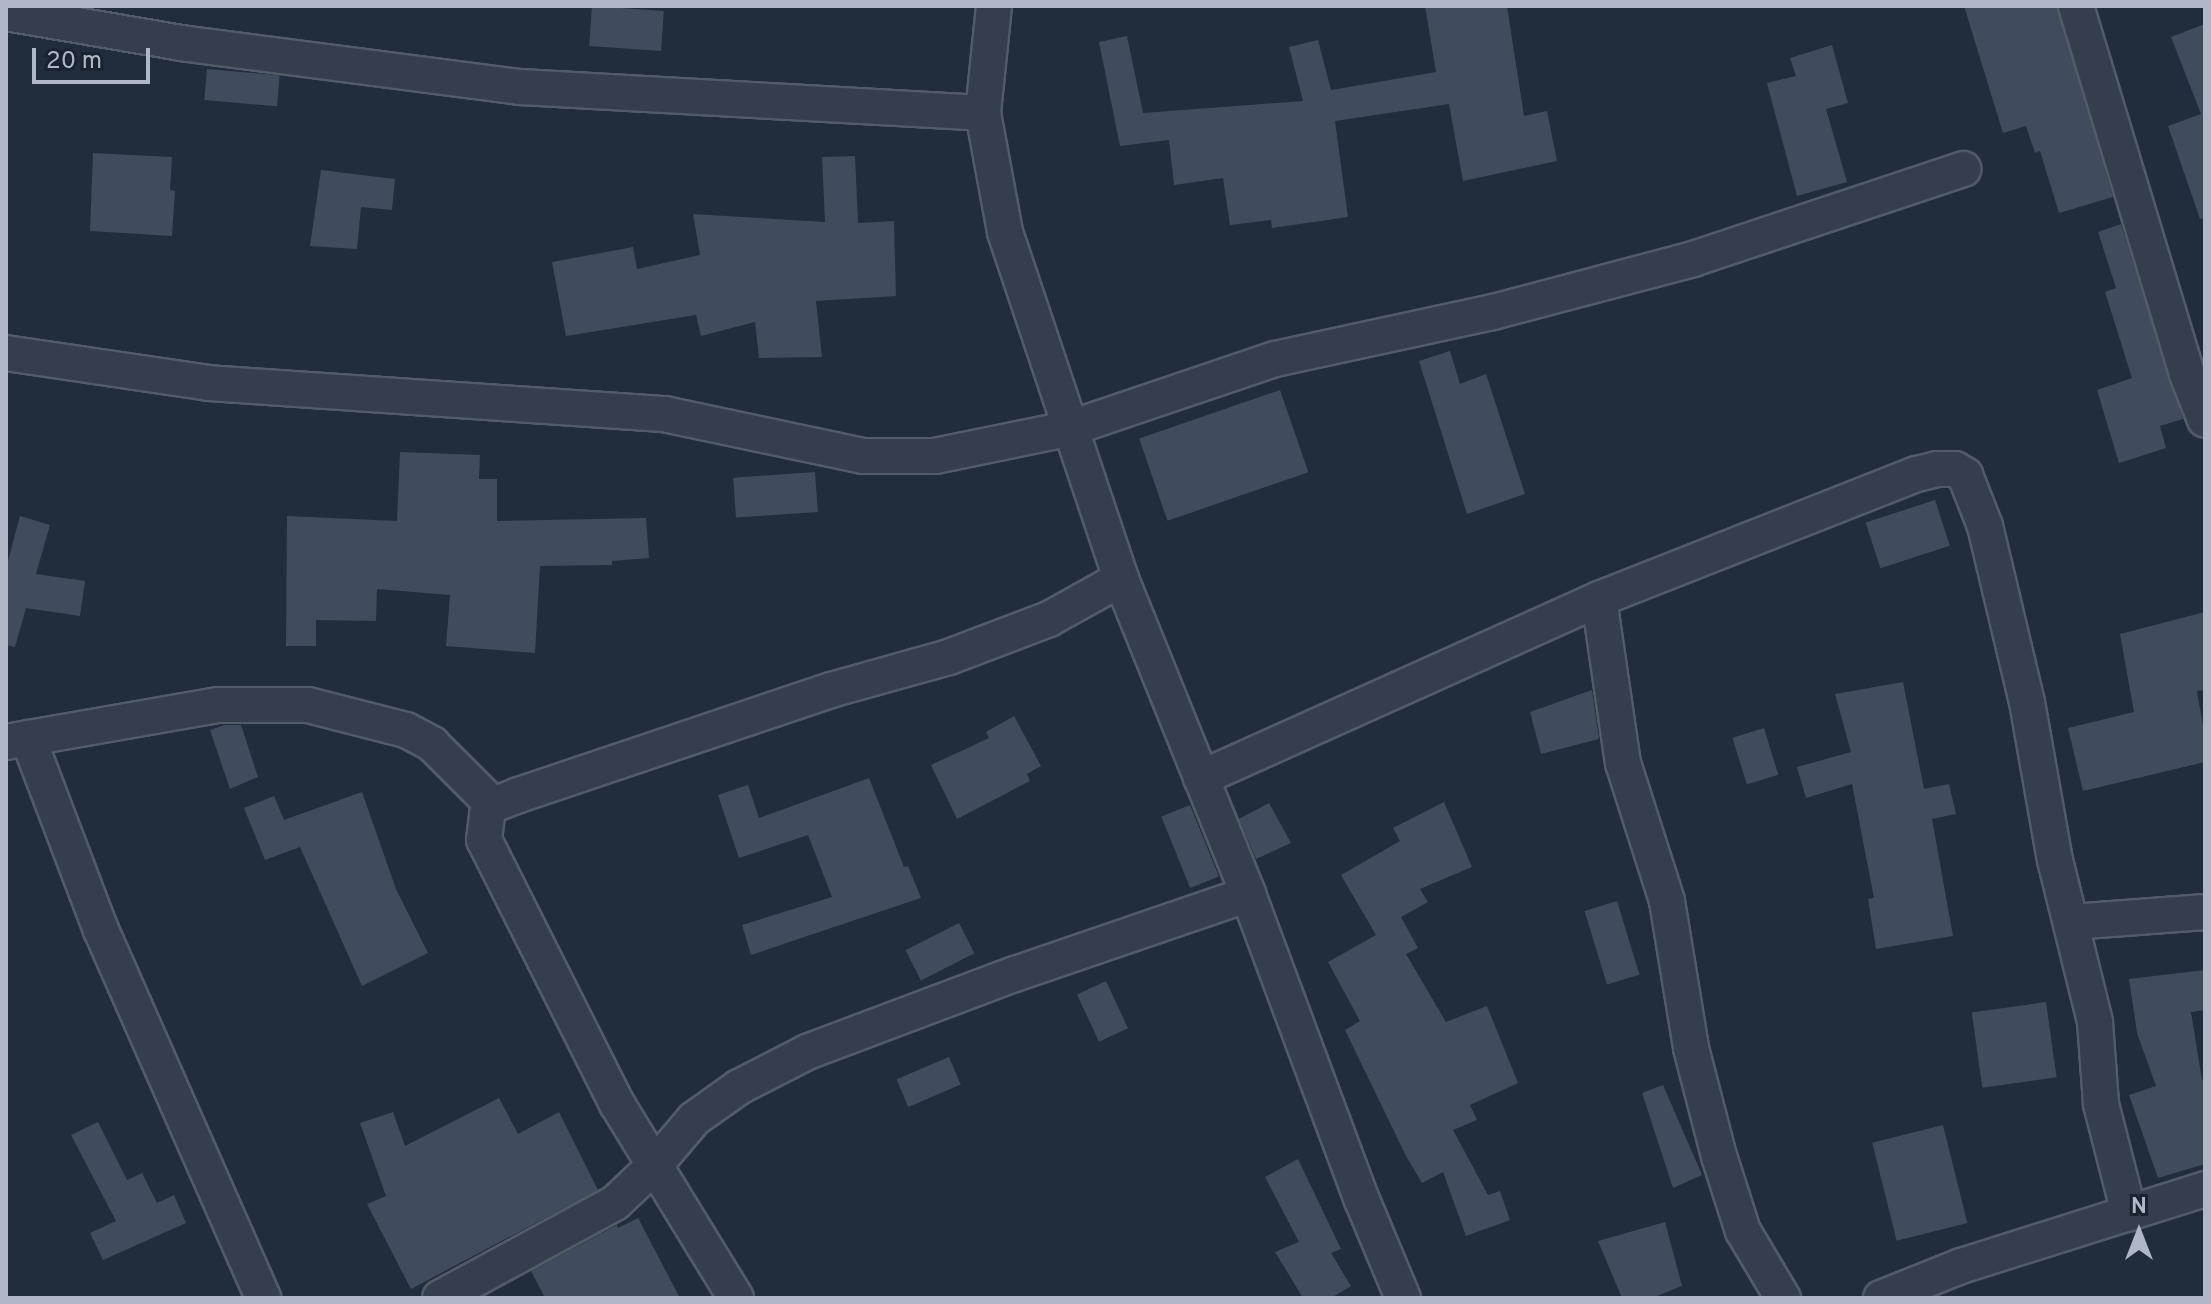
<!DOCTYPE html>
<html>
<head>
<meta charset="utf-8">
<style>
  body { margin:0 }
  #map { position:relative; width:2211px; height:1304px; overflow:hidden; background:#212c3c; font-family:Overpass,sans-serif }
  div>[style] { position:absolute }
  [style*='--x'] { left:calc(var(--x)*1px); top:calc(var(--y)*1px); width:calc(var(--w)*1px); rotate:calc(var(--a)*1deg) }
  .building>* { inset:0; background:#404b5e; transform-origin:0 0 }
  .roads { filter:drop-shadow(2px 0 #535b6a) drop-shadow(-2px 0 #535b6a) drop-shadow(0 2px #535b6a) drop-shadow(0 -2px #535b6a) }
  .street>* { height:34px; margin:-17px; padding:0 17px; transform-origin:17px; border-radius:17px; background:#353e4c }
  span { translate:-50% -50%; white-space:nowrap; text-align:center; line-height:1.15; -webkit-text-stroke:8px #1a2330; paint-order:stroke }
  .frame { position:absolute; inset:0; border:8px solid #b0b8c8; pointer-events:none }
  .north { position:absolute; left:2099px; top:1192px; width:80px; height:80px; -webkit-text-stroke:6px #1a2330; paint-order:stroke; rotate:0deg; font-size:22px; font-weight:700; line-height:32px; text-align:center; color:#b0b8c8 }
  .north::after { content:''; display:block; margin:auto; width:28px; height:36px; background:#b0b8c8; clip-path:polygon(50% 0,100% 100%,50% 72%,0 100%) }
  .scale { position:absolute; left:32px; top:48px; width:118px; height:36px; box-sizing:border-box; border:4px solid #b0b8c8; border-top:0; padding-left:10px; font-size:24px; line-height:28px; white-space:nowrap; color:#b0b8c8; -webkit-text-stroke:6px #1a2330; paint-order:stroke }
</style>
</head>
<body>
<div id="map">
  <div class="building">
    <i style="left:592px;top:6px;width:72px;height:40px;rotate:4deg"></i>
    <i style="clip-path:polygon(1425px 6px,1507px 6px,1524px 116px,1547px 111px,1557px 161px,1463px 181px,1449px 104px,1335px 121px,1348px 217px,1272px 228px,1271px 220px,1230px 225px,1223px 178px,1174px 185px,1169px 140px,1120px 146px,1099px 42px,1127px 36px,1143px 113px,1303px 101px,1289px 47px,1318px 40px,1331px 90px,1436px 72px)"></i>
    <i style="clip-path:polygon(1964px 6px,2057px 6px,2113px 197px,2059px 213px,2040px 151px,2035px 153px,2026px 126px,2003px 133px)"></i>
    <i style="clip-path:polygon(2205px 24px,2205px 218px,2200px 219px,2168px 126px,2201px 114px,2171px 37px)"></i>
    <i style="clip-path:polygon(1832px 45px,1848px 103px,1826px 109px,1847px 182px,1797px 196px,1767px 83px,1796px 76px,1790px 58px)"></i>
    <i style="left:207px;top:69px;width:73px;height:31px;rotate:5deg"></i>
    <i style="clip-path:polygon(93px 153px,172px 157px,170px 190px,175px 191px,172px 236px,90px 231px)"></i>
    <i style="clip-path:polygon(855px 156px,858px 223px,894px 221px,896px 296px,816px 301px,822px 357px,759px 358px,755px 322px,701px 336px,696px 315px,566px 336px,552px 262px,633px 247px,637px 269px,700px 255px,693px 214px,825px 222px,822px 157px)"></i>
    <i style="clip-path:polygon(321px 170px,395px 179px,392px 210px,361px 207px,357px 249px,310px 246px)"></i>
    <i style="clip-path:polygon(2121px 224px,2183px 419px,2160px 426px,2166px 448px,2119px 463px,2097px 390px,2132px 378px,2105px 292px,2116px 288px,2098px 232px)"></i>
    <i style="clip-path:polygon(1450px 351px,1460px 384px,1486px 374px,1525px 494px,1467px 514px,1419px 361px)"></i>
    <i style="left:1280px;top:390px;width:87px;height:149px;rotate:71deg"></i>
    <i style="clip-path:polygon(400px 452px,480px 455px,479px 479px,497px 479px,497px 521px,646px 518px,649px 558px,612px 561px,612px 565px,540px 566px,535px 653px,446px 646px,450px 595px,377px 589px,376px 621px,316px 620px,316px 646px,286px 646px,287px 516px,397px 521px)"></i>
    <i style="left:815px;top:472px;width:40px;height:82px;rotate:86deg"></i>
    <i style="left:1935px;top:500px;width:48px;height:73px;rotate:72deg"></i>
    <i style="clip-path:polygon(20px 516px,50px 525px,36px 574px,85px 581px,80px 616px,26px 608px,15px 647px,6px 645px,6px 568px)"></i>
    <i style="clip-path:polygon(2205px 612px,2205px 690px,2197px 691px,2205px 737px,2205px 762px,2083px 791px,2068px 728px,2134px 712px,2120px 634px)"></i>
    <i style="clip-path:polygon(1903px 682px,1924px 789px,1949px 784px,1956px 814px,1932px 819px,1953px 936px,1876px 949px,1868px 899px,1874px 898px,1852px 784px,1806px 798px,1797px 767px,1851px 752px,1835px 694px)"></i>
    <i style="clip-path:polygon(1592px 690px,1599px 739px,1541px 754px,1530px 712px)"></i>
    <i style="clip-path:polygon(1014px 716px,1041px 766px,1027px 774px,1030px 781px,957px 819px,931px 765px,989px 738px,986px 732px)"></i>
    <i style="clip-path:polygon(225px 725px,241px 725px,258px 777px,230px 789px,210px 730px)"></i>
    <i style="left:1764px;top:728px;width:49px;height:33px;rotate:73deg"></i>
    <i style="clip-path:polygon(869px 778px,904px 867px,908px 866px,921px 898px,751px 955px,742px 925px,832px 897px,808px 835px,739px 858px,718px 795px,748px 785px,759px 818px)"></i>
    <i style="clip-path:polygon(362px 792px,396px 889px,428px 953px,362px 986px,300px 847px,265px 860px,244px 808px,274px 796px,284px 820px)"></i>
    <i style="clip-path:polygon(1444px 802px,1472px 867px,1420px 889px,1428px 902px,1401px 917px,1418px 948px,1406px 954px,1446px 1022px,1487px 1006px,1518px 1083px,1470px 1105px,1477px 1120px,1453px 1130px,1488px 1195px,1500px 1191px,1510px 1220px,1466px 1236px,1443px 1172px,1422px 1183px,1406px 1156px,1345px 1030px,1360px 1021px,1328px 962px,1376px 935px,1341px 875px,1400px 841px,1393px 828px)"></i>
    <i style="clip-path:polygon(1269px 803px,1291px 843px,1256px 859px,1239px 819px)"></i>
    <i style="left:1190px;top:805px;width:77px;height:31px;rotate:68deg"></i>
    <i style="left:1617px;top:901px;width:77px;height:34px;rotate:73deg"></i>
    <i style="left:959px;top:923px;width:34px;height:60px;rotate:63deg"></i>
    <i style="clip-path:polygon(2205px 970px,2205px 1010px,2191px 1012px,2202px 1080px,2205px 1079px,2205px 1164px,2158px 1178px,2129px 1095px,2156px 1086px,2137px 1033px,2129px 979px)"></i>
    <i style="left:1106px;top:981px;width:52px;height:32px;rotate:65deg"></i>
    <i style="left:2046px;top:1002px;width:76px;height:75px;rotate:82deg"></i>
    <i style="left:949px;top:1057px;width:30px;height:57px;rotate:67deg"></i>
    <i style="clip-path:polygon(1663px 1085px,1702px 1175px,1673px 1188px,1642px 1093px)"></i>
    <i style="clip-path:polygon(499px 1098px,518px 1134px,559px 1112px,598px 1190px,411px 1289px,367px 1204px,386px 1196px,360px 1123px,393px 1112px,405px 1146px)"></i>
    <i style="clip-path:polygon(98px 1122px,127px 1180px,142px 1173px,157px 1203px,174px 1195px,186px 1223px,103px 1260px,90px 1233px,116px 1221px,71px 1135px)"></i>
    <i style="left:1943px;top:1125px;width:101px;height:73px;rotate:76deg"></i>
    <i style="clip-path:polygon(1298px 1159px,1341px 1249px,1331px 1253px,1351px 1286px,1331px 1298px,1303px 1298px,1275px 1252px,1299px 1242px,1265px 1177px)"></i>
    <i style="clip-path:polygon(638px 1218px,680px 1298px,545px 1298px,531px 1271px,617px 1225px,618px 1228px)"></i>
    <i style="clip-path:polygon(1665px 1222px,1682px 1286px,1652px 1298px,1622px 1298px,1598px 1241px)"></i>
  </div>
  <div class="roads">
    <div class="street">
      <i style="--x:994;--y:6;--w:108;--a:95.9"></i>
      <i style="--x:983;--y:113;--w:121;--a:79.5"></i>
      <i style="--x:1005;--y:232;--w:366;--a:71.5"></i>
      <i style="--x:1121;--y:579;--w:340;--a:68"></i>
      <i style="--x:1248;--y:894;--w:327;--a:69.6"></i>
      <i style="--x:1362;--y:1200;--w:106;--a:67.3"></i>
      <i style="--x:2076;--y:6;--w:384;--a:73.2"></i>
      <i style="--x:2187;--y:374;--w:49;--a:68.6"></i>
      <i style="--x:6;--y:13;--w:178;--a:9.7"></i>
      <i style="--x:181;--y:43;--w:342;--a:7.4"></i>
      <i style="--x:520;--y:87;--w:464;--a:3.2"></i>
      <i style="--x:6;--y:353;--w:204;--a:8.4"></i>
      <i style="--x:208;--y:383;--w:457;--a:3.9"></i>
      <i style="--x:664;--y:414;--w:203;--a:11.9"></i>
      <i style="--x:863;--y:456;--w:72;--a:0"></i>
      <i style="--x:935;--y:456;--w:139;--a:-11.6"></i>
      <i style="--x:1071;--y:428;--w:215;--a:-18.7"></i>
      <i style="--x:1275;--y:359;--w:223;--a:-12.2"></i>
      <i style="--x:1493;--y:312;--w:207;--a:-14.8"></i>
      <i style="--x:1693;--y:259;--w:285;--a:-18.4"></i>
      <i style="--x:1599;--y:599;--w:166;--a:81.7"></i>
      <i style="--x:1623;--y:763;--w:145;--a:72.3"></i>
      <i style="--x:1667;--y:901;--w:149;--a:80.7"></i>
      <i style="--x:1691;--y:1048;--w:112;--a:75.5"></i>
      <i style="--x:1719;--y:1156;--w:79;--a:72.3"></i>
      <i style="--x:1743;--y:1231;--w:78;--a:59.2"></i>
      <i style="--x:28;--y:738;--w:205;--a:69.2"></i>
      <i style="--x:101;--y:930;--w:402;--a:66.2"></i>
      <i style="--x:6;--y:742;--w:215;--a:-9.9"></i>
      <i style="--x:218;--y:705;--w:90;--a:0"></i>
      <i style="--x:308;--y:705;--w:101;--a:14.3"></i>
      <i style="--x:406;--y:730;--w:30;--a:28"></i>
      <i style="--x:432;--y:744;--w:86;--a:45"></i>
      <i style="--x:1201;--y:778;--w:436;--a:-24.2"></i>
      <i style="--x:1599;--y:599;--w:342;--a:-21.5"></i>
      <i style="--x:1917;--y:474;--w:21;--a:-14"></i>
      <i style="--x:1937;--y:469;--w:18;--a:0"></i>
      <i style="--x:1955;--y:469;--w:12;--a:31"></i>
      <i style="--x:1965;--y:475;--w:55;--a:68.6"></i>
      <i style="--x:1985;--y:526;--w:181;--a:76.6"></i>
      <i style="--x:2027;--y:702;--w:160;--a:80"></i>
      <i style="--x:2055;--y:860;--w:167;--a:76.1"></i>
      <i style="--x:2095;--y:1022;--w:82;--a:85.8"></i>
      <i style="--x:2101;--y:1104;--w:113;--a:75.6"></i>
      <i style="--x:2072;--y:922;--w:133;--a:-4.3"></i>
      <i style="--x:440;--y:1298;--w:199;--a:-28.5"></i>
      <i style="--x:615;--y:1203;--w:55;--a:-43.5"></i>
      <i style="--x:655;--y:1165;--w:60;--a:-49.7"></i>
      <i style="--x:694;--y:1119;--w:55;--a:-35.4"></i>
      <i style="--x:739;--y:1087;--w:76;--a:-27.2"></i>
      <i style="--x:807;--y:1052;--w:222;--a:-20.6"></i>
      <i style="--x:1015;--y:974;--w:246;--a:-18.9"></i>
      <i style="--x:736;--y:1298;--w:228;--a:-121.5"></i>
      <i style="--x:617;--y:1104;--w:296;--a:-116.7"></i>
      <i style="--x:484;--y:840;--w:26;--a:-83"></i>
      <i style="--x:487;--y:814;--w:11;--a:-56"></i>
      <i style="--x:493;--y:805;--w:28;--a:-21"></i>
      <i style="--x:519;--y:795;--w:329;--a:-18.6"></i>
      <i style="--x:831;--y:690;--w:123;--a:-15.6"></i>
      <i style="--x:949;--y:657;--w:107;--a:-20.8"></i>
      <i style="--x:1049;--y:619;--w:82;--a:-29.1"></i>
      <i style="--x:1881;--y:1298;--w:86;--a:-21.8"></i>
      <i style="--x:1961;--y:1266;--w:256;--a:-17.5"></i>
    </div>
  </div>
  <div class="frame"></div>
  <div class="north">N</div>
  <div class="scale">20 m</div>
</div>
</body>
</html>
